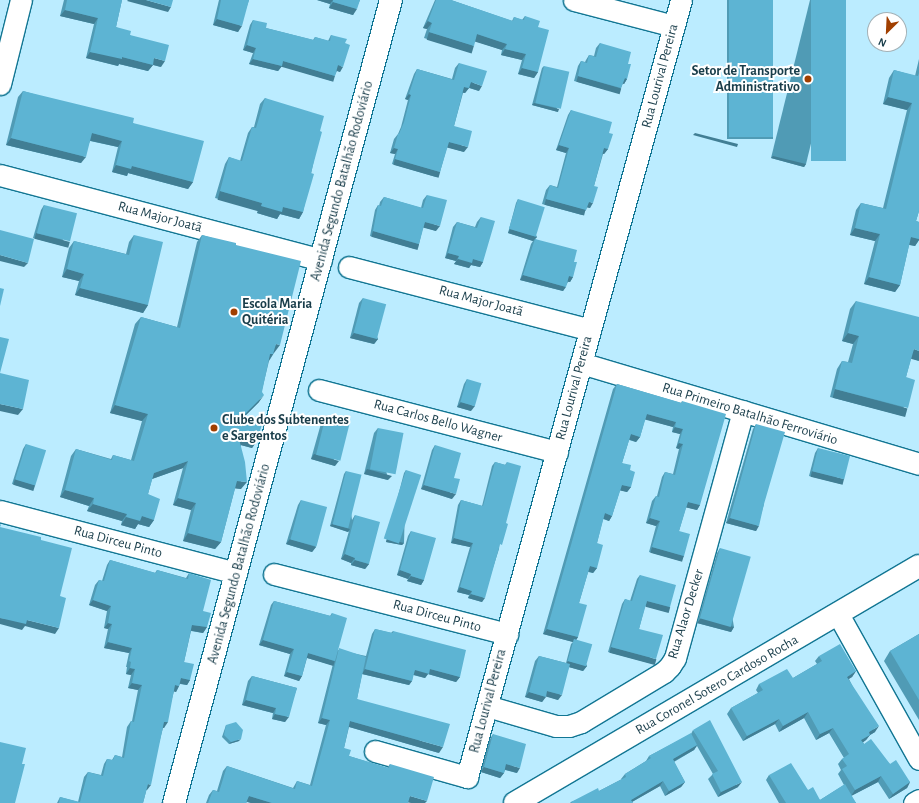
<!DOCTYPE html>
<html>
<head>
<meta charset="utf-8">
<style>
  body { margin:0 }
  #map { position:relative; width:919px; height:803px; overflow:hidden; background:#bbecff; font-family:"Alegreya Sans",sans-serif }
  div>[style] { position:absolute }
  [style*='--x'] { left:calc(var(--x)*1px); top:calc(var(--y)*1px); width:calc(var(--w)*1px); rotate:calc(var(--a)*1deg) }
  .roads { filter:drop-shadow(1px 0 #127693) drop-shadow(-1px 0 #127693) drop-shadow(0 1px #127693) drop-shadow(0 -1px #127693) }
  .minor>* { height:21px; margin:-10.5px; padding:0 10.5px; transform-origin:10.5px; border-radius:10.5px; background:#fff }
  .tertiary>* { height:22px; margin:-11px; padding:0 11px; transform-origin:11px; border-radius:11px; background:#fff }
  .wall>* { inset:0; background:#509bb5; transform-origin:0 0 }
  .shaded-wall>* { inset:0; background:#417e94; transform-origin:0 0 }
  .building>* { inset:0; background:#5db4d3; transform-origin:0 0 }
  .dots>* { width:11px; height:11px; translate:-50% -50%; box-sizing:border-box; border:2px solid #fff; border-radius:50% }
  span { translate:-50% -50%; white-space:nowrap; text-align:center; line-height:1.15; -webkit-text-stroke:4px #fff; paint-order:stroke }
  .poi-label { font-size:14px; color:#193d4a; font-weight:700 }
  .right { translate:-100% -50%; text-align:right }
  .left { translate:0 -50%; text-align:left }
  .street-label { font-size:14px; color:#193d4a }
  .north { position:absolute; left:867px; top:12px; width:40px; height:40px; box-sizing:border-box; background:#fff; border:1px solid #a3b1b7; border-radius:50%; rotate:204deg; font-size:11px; font-weight:700; line-height:16px; text-align:center; color:#193d4a }
  .north::after { content:''; display:block; margin:auto; width:14px; height:18px; background:#a13f00; clip-path:polygon(50% 0,100% 100%,50% 72%,0 100%) }
</style>
</head>
<body>
<div id="map">
  <div class="roads">
    <div class="minor">
      <i style="--x:574;--y:0;--w:103;--a:14.6"></i>
      <i style="--x:0;--y:84;--w:87;--a:-76"></i>
      <i style="--x:0;--y:175;--w:332;--a:14.8"></i>
      <i style="--x:349;--y:267;--w:249;--a:14.6"></i>
      <i style="--x:581;--y:363;--w:353;--a:16.6"></i>
      <i style="--x:319;--y:390;--w:246;--a:14.6"></i>
      <i style="--x:0;--y:511;--w:244;--a:14.7"></i>
      <i style="--x:274;--y:574;--w:241;--a:14.4"></i>
      <i style="--x:838;--y:614;--w:166;--a:60.8"></i>
      <i style="--x:487;--y:706;--w:72;--a:16.2"></i>
      <i style="--x:556;--y:726;--w:13;--a:0"></i>
      <i style="--x:569;--y:726;--w:13;--a:-18"></i>
      <i style="--x:581;--y:722;--w:97;--a:-31.1"></i>
      <i style="--x:664;--y:672;--w:8;--a:-45"></i>
      <i style="--x:670;--y:666;--w:9;--a:-58"></i>
      <i style="--x:675;--y:658;--w:256;--a:-74.6"></i>
      <i style="--x:375;--y:751;--w:96;--a:15.8"></i>
      <i style="--x:467;--y:777;--w:806;--a:-74.6"></i>
      <i style="--x:914;--y:803;--w:6;--a:-31"></i>
    </div>
    <div class="tertiary">
      <i style="--x:174;--y:803;--w:832;--a:-74.88"></i>
      <i style="--x:515;--y:803;--w:468;--a:-30.4"></i>
    </div>
  </div>
  <div class="wall">
    <i style="clip-path:polygon(64px 0,122px 0,116px 27px,130px 35px,161px 67px,153px 65px,148px 71px,119px 64px,118px 66px,86px 58px,94px 24px,60px 16px)"></i>
    <i style="clip-path:polygon(219px 0,249px 0,238px 32px,213px 25px)"></i>
    <i style="clip-path:polygon(317px 0,360px 0,353px 15px,329px 8px,330px 4px)"></i>
    <i style="clip-path:polygon(435px 0,451px 0,512px 21px,514px 17px,522px 20px,525px 16px,538px 27px,538px 72px,534px 78px,518px 74px,522px 60px,501px 55px,502px 50px,475px 41px,469px 52px,424px 38px,427px 29px,423px 28px)"></i>
    <i style="left:727px;top:0;width:46px;height:139px"></i>
    <i style="clip-path:polygon(810px 0,846px 0,806px 164px,804px 167px,771px 158px)"></i>
    <i style="clip-path:polygon(253px 20px,266px 28px,313px 40px,315px 37px,328px 41px,331px 35px,345px 43px,340px 72px,337px 71px,332px 81px,282px 66px,278px 71px,249px 64px,253px 53px,243px 50px,250px 25px)"></i>
    <i style="clip-path:polygon(600px 43px,628px 64px,627px 79px,624px 84px,623px 83px,621px 88px,618px 93px,574px 81px,578px 66px,581px 61px,585px 62px,586px 60px,589px 55px,594px 56px,596px 48px)"></i>
    <i style="clip-path:polygon(919px 59px,919px 211px,916px 221px,919px 222px,919px 240px,915px 246px,909px 245px,900px 285px,895px 292px,864px 284px,875px 241px,850px 235px,856px 210px,861px 203px,883px 208px,907px 110px,883px 104px,889px 78px,894px 70px,915px 76px)"></i>
    <i style="clip-path:polygon(459px 63px,479px 91px,469px 88px,465px 93px,463px 93px,454px 126px,464px 152px,447px 147px,440px 172px,436px 177px,392px 164px,395px 154px,390px 153px,394px 139px,398px 134px,401px 127px,408px 100px,405px 99px,414px 74px,417px 69px,452px 79px,455px 68px)"></i>
    <i style="clip-path:polygon(544px 66px,558px 112px,532px 105px,542px 68px)"></i>
    <i style="clip-path:polygon(23px 91px,133px 123px,193px 182px,188px 189px,128px 173px,127px 176px,112px 172px,118px 147px,90px 141px,81px 163px,6px 145px,18px 97px)"></i>
    <i style="clip-path:polygon(265px 98px,320px 131px,303px 212px,299px 219px,280px 214px,277px 219px,257px 213px,258px 210px,215px 198px,225px 164px,229px 157px,240px 161px,248px 133px,252px 127px,254px 127px,260px 104px)"></i>
    <i style="clip-path:polygon(571px 110px,609px 133px,608px 149px,604px 154px,603px 154px,594px 186px,590px 208px,587px 207px,586px 210px,582px 215px,542px 204px,546px 190px,550px 185px,557px 187px,566px 153px,556px 150px,568px 115px)"></i>
    <i style="clip-path:polygon(427px 195px,436px 231px,423px 227px,419px 244px,415px 249px,370px 236px,375px 210px,378px 205px,379px 206px,380px 202px,384px 197px,421px 208px,423px 200px)"></i>
    <i style="clip-path:polygon(518px 199px,537px 237px,535px 239px,574px 262px,573px 277px,570px 282px,568px 282px,563px 291px,520px 280px,531px 244px,533px 241px,508px 233px,516px 203px)"></i>
    <i style="clip-path:polygon(44px 205px,67px 247px,33px 238px,41px 210px)"></i>
    <i style="clip-path:polygon(481px 217px,483px 262px,480px 267px,471px 265px,469px 268px,454px 264px,456px 261px,445px 258px,453px 227px,457px 222px,475px 227px,477px 222px)"></i>
    <i style="clip-path:polygon(134px 235px,148px 305px,143px 313px,75px 295px,79px 281px,62px 277px,69px 248px,74px 241px,126px 254px,129px 242px)"></i>
    <i style="clip-path:polygon(202px 235px,236px 245px,274px 353px,269px 361px,259px 402px,245px 416px,257px 441px,252px 448px,241px 445px,241px 489px,235px 488px,221px 542px,215px 549px,183px 541px,191px 510px,173px 505px,183px 468px,152px 479px,148px 494px,154px 520px,149px 527px,138px 524px,135px 529px,121px 525px,122px 521px,87px 511px,89px 506px,60px 497px,71px 456px,76px 449px,111px 459px,113px 455px,131px 460px,142px 421px,110px 413px,135px 324px,141px 317px,177px 327px,197px 242px)"></i>
    <i style="clip-path:polygon(363px 298px,378px 339px,374px 344px,350px 338px,359px 303px)"></i>
    <i style="clip-path:polygon(856px 301px,919px 361px,911px 358px,906px 377px,903px 416px,830px 397px,837px 369px,842px 361px,848px 362px,853px 344px,842px 341px,850px 309px)"></i>
    <i style="clip-path:polygon(467px 379px,471px 411px,457px 407px,464px 384px)"></i>
    <i style="clip-path:polygon(617px 384px,681px 403px,682px 401px,700px 505px,697px 510px,686px 507px,679px 531px,684px 556px,681px 561px,649px 552px,656px 526px,646px 523px,652px 501px,656px 496px,657px 496px,662px 477px,665px 472px,673px 474px,679px 449px,676px 448px,680px 434px,672px 432px,673px 427px,645px 419px,640px 437px,636px 442px,629px 440px,622px 463px,630px 470px,631px 487px,627px 492px,620px 490px,612px 516px,609px 521px,603px 519px,597px 543px,597px 568px,593px 573px,588px 572px,579px 603px,578px 637px,576px 640px,587px 666px,583px 671px,569px 667px,558px 700px,546px 696px,542px 702px,525px 697px,535px 661px,539px 656px,566px 663px,571px 644px,573px 642px,543px 634px,613px 389px)"></i>
    <i style="clip-path:polygon(326px 415px,335px 466px,311px 459px,322px 420px)"></i>
    <i style="clip-path:polygon(756px 424px,764px 504px,756px 531px,726px 523px,753px 429px)"></i>
    <i style="clip-path:polygon(378px 428px,388px 480px,364px 474px,374px 433px)"></i>
    <i style="clip-path:polygon(26px 444px,35px 485px,32px 490px,12px 484px,23px 449px)"></i>
    <i style="clip-path:polygon(435px 445px,452px 499px,421px 489px,432px 450px)"></i>
    <i style="clip-path:polygon(818px 448px,841px 484px,809px 476px,815px 453px)"></i>
    <i style="clip-path:polygon(495px 462px,505px 465px,507px 462px,499px 549px,482px 602px,468px 598px,469px 595px,457px 592px,470px 547px,451px 543px,458px 505px,461px 500px,482px 506px,492px 466px)"></i>
    <i style="clip-path:polygon(406px 470px,404px 543px,402px 545px,386px 542px,404px 473px)"></i>
    <i style="clip-path:polygon(346px 471px,352px 520px,355px 515px,369px 564px,365px 569px,351px 565px,351px 563px,341px 559px,349px 531px,348px 532px,330px 526px,344px 474px)"></i>
    <i style="clip-path:polygon(301px 500px,316px 547px,312px 552px,286px 544px,298px 505px)"></i>
    <i style="clip-path:polygon(411px 531px,424px 580px,421px 585px,407px 581px,408px 579px,397px 575px,408px 536px)"></i>
    <i style="clip-path:polygon(720px 548px,734px 627px,731px 632px,697px 623px,717px 553px)"></i>
    <i style="clip-path:polygon(110px 560px,155px 573px,157px 570px,186px 578px,189px 573px,203px 611px,207px 627px,203px 633px,191px 631px,184px 662px,190px 680px,187px 685px,180px 684px,176px 692px,174px 691px,164px 728px,163px 728px,143px 803px,57px 803px,60px 797px,78px 802px,84px 777px,88px 772px,101px 775px,104px 764px,107px 759px,112px 760px,115px 755px,122px 757px,127px 727px,131px 721px,132px 721px,138px 690px,128px 688px,131px 675px,126px 674px,127px 667px,126px 667px,129px 653px,104px 648px,108px 629px,104px 628px,107px 611px,89px 605px,95px 585px,99px 580px,102px 581px,107px 565px)"></i>
    <i style="clip-path:polygon(640px 575px,670px 607px,667px 612px,645px 606px,639px 629px,653px 664px,608px 652px,622px 604px,625px 599px,630px 601px,637px 579px)"></i>
    <i style="clip-path:polygon(274px 601px,330px 616px,332px 613px,338px 650px,366px 656px,372px 634px,375px 629px,391px 633px,393px 631px,460px 677px,456px 682px,428px 674px,425px 678px,413px 675px,412px 681px,409px 685px,362px 674px,357px 699px,439px 753px,349px 727px,344px 748px,349px 756px,387px 768px,390px 764px,408px 803px,251px 803px,247px 802px,246px 803px,206px 803px,209px 795px,213px 790px,217px 791px,223px 771px,227px 766px,293px 788px,297px 781px,310px 785px,326px 725px,318px 723px,333px 664px,332px 665px,307px 658px,302px 676px,299px 681px,284px 676px,290px 654px,259px 645px,271px 605px)"></i>
    <i style="clip-path:polygon(919px 634px,919px 720px,884px 661px,890px 651px)"></i>
    <i style="clip-path:polygon(819px 656px,856px 671px,852px 677px,849px 679px,875px 732px,870px 735px,866px 740px,863px 742px,864px 744px,890px 764px,910px 782px,907px 788px,889px 799px,878px 782px,851px 796px,856px 803px,779px 803px,766px 780px,769px 775px,808px 790px,820px 800px,844px 785px,838px 774px,841px 770px,838px 764px,842px 759px,844px 758px,829px 733px,816px 740px,804px 718px,779px 732px,775px 724px,743px 741px,727px 714px,731px 708px,758px 693px,756px 690px,759px 684px,793px 678px,817px 664px,815px 661px)"></i>
    <i style="clip-path:polygon(252px 676px,297px 688px,285px 722px,272px 719px,273px 713px,242px 705px,248px 681px)"></i>
    <i style="clip-path:polygon(226px 725px,239px 741px,229px 744px,222px 737px)"></i>
    <i style="clip-path:polygon(693px 730px,738px 787px,718px 797px,708px 779px,713px 774px,697px 746px,694px 750px,674px 762px,685px 782px,681px 787px,665px 796px,660px 786px,632px 802px,633px 803px,570px 803px,571px 802px,599px 791px,622px 779px,621px 779px,625px 774px,646px 761px,649px 756px,691px 734px)"></i>
    <i style="clip-path:polygon(493px 734px,517px 773px,505px 770px,504px 773px,500px 778px,481px 772px,490px 739px)"></i>
  </div>
  <div class="shaded-wall">
    <i style="clip-path:polygon(128px 0,146px 0,171px 7px,168px 12px,127px 1px)"></i>
    <i style="clip-path:polygon(317px 0,333px 0,330px 4px)"></i>
    <i style="clip-path:polygon(333px 2px,357px 9px,353px 15px,329px 8px)"></i>
    <i style="clip-path:polygon(65px 10px,98px 18px,94px 24px,60px 16px)"></i>
    <i style="clip-path:polygon(217px 19px,242px 26px,238px 32px,213px 25px)"></i>
    <i style="clip-path:polygon(428px 21px,432px 23px,427px 29px,423px 28px)"></i>
    <i style="left:429px;top:32px;width:47px;height:8px;rotate:17deg"></i>
    <i style="clip-path:polygon(477px 34px,507px 44px,502px 50px,473px 41px)"></i>
    <i style="clip-path:polygon(247px 45px,256px 48px,253px 53px,243px 50px)"></i>
    <i style="clip-path:polygon(505px 49px,526px 54px,522px 60px,501px 55px)"></i>
    <i style="clip-path:polygon(90px 52px,122px 57px,153px 65px,148px 71px,119px 64px,118px 66px,86px 58px)"></i>
    <i style="clip-path:polygon(154px 58px,165px 61px,161px 67px,150px 64px)"></i>
    <i style="clip-path:polygon(253px 59px,282px 66px,278px 71px,249px 64px)"></i>
    <i style="left:283px;top:61px;width:54px;height:6px;rotate:16deg"></i>
    <i style="clip-path:polygon(338px 65px,343px 67px,340px 72px,335px 70px)"></i>
    <i style="clip-path:polygon(522px 68px,538px 72px,534px 78px,518px 74px)"></i>
    <i style="left:578px;top:76px;width:45px;height:6px;rotate:16deg"></i>
    <i style="clip-path:polygon(625px 78px,627px 79px,624px 84px,621px 83px)"></i>
    <i style="clip-path:polygon(471px 82px,482px 86px,479px 91px,467px 87px)"></i>
    <i style="clip-path:polygon(464px 87px,469px 88px,465px 93px,461px 92px)"></i>
    <i style="clip-path:polygon(409px 94px,411px 95px,408px 100px,405px 99px)"></i>
    <i style="clip-path:polygon(888px 97px,912px 103px,907px 110px,883px 104px)"></i>
    <i style="clip-path:polygon(534px 103px,559px 109px,558px 112px,532px 105px)"></i>
    <i style="clip-path:polygon(92px 133px,122px 141px,118px 147px,87px 140px)"></i>
    <i style="clip-path:polygon(695px 133px,738px 144px,737px 147px,693px 135px)"></i>
    <i style="clip-path:polygon(11px 138px,86px 157px,81px 163px,6px 145px)"></i>
    <i style="clip-path:polygon(449px 142px,468px 147px,464px 152px,445px 147px)"></i>
    <i style="clip-path:polygon(559px 145px,569px 148px,566px 153px,556px 150px)"></i>
    <i style="clip-path:polygon(394px 148px,398px 149px,395px 154px,390px 153px)"></i>
    <i style="clip-path:polygon(604px 148px,608px 149px,604px 154px,601px 153px)"></i>
    <i style="clip-path:polygon(773px 156px,806px 164px,804px 167px,771px 158px)"></i>
    <i style="left:395px;top:159px;width:47px;height:6px;rotate:16deg"></i>
    <i style="clip-path:polygon(116px 165px,132px 166px,193px 182px,188px 189px,128px 173px,127px 176px,112px 172px)"></i>
    <i style="left:220px;top:191px;width:44px;height:9px;rotate:16deg"></i>
    <i style="left:546px;top:199px;width:41px;height:6px;rotate:15deg"></i>
    <i style="clip-path:polygon(589px 202px,593px 203px,590px 208px,585px 207px)"></i>
    <i style="clip-path:polygon(261px 206px,283px 207px,303px 212px,299px 219px,280px 214px,277px 219px,257px 213px)"></i>
    <i style="clip-path:polygon(425px 222px,440px 226px,436px 231px,421px 227px)"></i>
    <i style="clip-path:polygon(855px 228px,880px 234px,875px 241px,850px 235px)"></i>
    <i style="clip-path:polygon(510px 229px,537px 237px,533px 241px,508px 233px)"></i>
    <i style="left:373px;top:231px;width:48px;height:6px;rotate:16deg"></i>
    <i style="left:36px;top:233px;width:35px;height:6px;rotate:15deg"></i>
    <i style="clip-path:polygon(911px 237px,919px 239px,919px 240px,915px 246px,906px 244px)"></i>
    <i style="clip-path:polygon(448px 253px,459px 256px,456px 261px,445px 258px)"></i>
    <i style="clip-path:polygon(0 255px,28px 263px,24px 267px,0 261px)"></i>
    <i style="clip-path:polygon(458px 259px,473px 259px,483px 262px,480px 267px,471px 265px,469px 268px,454px 264px)"></i>
    <i style="clip-path:polygon(67px 269px,84px 274px,79px 281px,62px 277px)"></i>
    <i style="clip-path:polygon(523px 275px,566px 287px,563px 291px,520px 280px)"></i>
    <i style="clip-path:polygon(569px 276px,573px 277px,570px 282px,566px 281px)"></i>
    <i style="clip-path:polygon(869px 277px,900px 285px,895px 292px,864px 284px)"></i>
    <i style="clip-path:polygon(80px 288px,148px 305px,143px 313px,75px 295px)"></i>
    <i style="clip-path:polygon(354px 333px,378px 339px,374px 344px,350px 338px)"></i>
    <i style="clip-path:polygon(848px 333px,859px 336px,853px 344px,842px 341px)"></i>
    <i style="clip-path:polygon(276px 344px,280px 345px,274px 353px,271px 352px)"></i>
    <i style="clip-path:polygon(914px 349px,919px 351px,919px 361px,908px 358px)"></i>
    <i style="clip-path:polygon(270px 354px,273px 354px,268px 362px)"></i>
    <i style="left:835px;top:389px;width:75px;height:9px;rotate:15deg"></i>
    <i style="clip-path:polygon(264px 395px,259px 402px,238px 423px,243px 416px)"></i>
    <i style="clip-path:polygon(461px 402px,475px 406px,471px 411px,457px 407px)"></i>
    <i style="clip-path:polygon(0 404px,23px 409px,18px 415px,0 411px)"></i>
    <i style="clip-path:polygon(115px 405px,148px 414px,142px 421px,110px 413px)"></i>
    <i style="clip-path:polygon(647px 414px,676px 422px,673px 427px,643px 419px)"></i>
    <i style="clip-path:polygon(675px 427px,683px 429px,680px 434px,672px 432px)"></i>
    <i style="clip-path:polygon(631px 434px,640px 437px,636px 442px,628px 439px)"></i>
    <i style="clip-path:polygon(238px 435px,257px 441px,252px 448px,233px 443px)"></i>
    <i style="clip-path:polygon(679px 443px,683px 444px,679px 449px,676px 448px)"></i>
    <i style="clip-path:polygon(314px 454px,339px 461px,335px 466px,311px 459px)"></i>
    <i style="clip-path:polygon(188px 461px,183px 468px,149px 480px,154px 473px)"></i>
    <i style="clip-path:polygon(367px 469px,392px 476px,388px 480px,364px 474px)"></i>
    <i style="left:812px;top:471px;width:33px;height:6px;rotate:14deg"></i>
    <i style="left:15px;top:479px;width:21px;height:6px;rotate:17deg"></i>
    <i style="clip-path:polygon(237px 481px,247px 482px,241px 489px,231px 488px)"></i>
    <i style="clip-path:polygon(424px 485px,456px 494px,452px 499px,421px 489px)"></i>
    <i style="clip-path:polygon(622px 485px,631px 487px,627px 492px,618px 490px)"></i>
    <i style="clip-path:polygon(65px 490px,94px 498px,89px 506px,60px 497px)"></i>
    <i style="clip-path:polygon(178px 498px,196px 503px,191px 510px,173px 505px)"></i>
    <i style="clip-path:polygon(688px 502px,700px 505px,697px 510px,684px 507px)"></i>
    <i style="clip-path:polygon(93px 504px,127px 514px,122px 521px,87px 511px)"></i>
    <i style="clip-path:polygon(605px 513px,612px 516px,609px 521px,602px 518px)"></i>
    <i style="clip-path:polygon(142px 516px,154px 520px,149px 527px,138px 524px,135px 529px,121px 525px,126px 517px)"></i>
    <i style="clip-path:polygon(650px 518px,660px 521px,656px 526px,646px 523px)"></i>
    <i style="clip-path:polygon(730px 518px,759px 526px,756px 531px,726px 523px)"></i>
    <i style="clip-path:polygon(332px 524px,350px 529px,348px 532px,330px 526px)"></i>
    <i style="clip-path:polygon(188px 533px,221px 542px,215px 549px,183px 541px)"></i>
    <i style="clip-path:polygon(454px 538px,473px 543px,470px 547px,451px 543px)"></i>
    <i style="clip-path:polygon(290px 539px,316px 547px,312px 552px,286px 544px)"></i>
    <i style="clip-path:polygon(387px 539px,404px 543px,402px 545px,386px 542px)"></i>
    <i style="left:652px;top:547px;width:33px;height:6px;rotate:16deg"></i>
    <i style="clip-path:polygon(345px 554px,355px 558px,351px 563px,341px 559px)"></i>
    <i style="clip-path:polygon(355px 560px,369px 564px,365px 569px,351px 565px)"></i>
    <i style="clip-path:polygon(590px 566px,597px 568px,593px 573px,587px 571px)"></i>
    <i style="clip-path:polygon(400px 570px,411px 574px,408px 579px,397px 575px)"></i>
    <i style="clip-path:polygon(411px 576px,424px 580px,421px 585px,407px 581px)"></i>
    <i style="clip-path:polygon(460px 587px,472px 591px,469px 595px,457px 592px)"></i>
    <i style="clip-path:polygon(471px 594px,485px 598px,482px 602px,468px 598px)"></i>
    <i style="clip-path:polygon(93px 600px,111px 606px,107px 611px,89px 605px)"></i>
    <i style="left:647px;top:601px;width:24px;height:6px;rotate:15deg"></i>
    <i style="clip-path:polygon(0 618px,27px 620px,59px 628px,55px 634px,25px 626px,22px 630px,0 624px)"></i>
    <i style="clip-path:polygon(701px 618px,734px 627px,731px 632px,697px 623px)"></i>
    <i style="clip-path:polygon(108px 623px,112px 624px,108px 629px,104px 628px)"></i>
    <i style="clip-path:polygon(192px 625px,207px 627px,203px 633px,188px 630px)"></i>
    <i style="clip-path:polygon(547px 629px,578px 637px,575px 642px,574px 639px,573px 642px,543px 634px)"></i>
    <i style="clip-path:polygon(263px 640px,294px 649px,290px 654px,259px 645px)"></i>
    <i style="clip-path:polygon(108px 642px,132px 648px,129px 653px,104px 648px)"></i>
    <i style="left:611px;top:647px;width:47px;height:6px;rotate:15deg"></i>
    <i style="left:308px;top:653px;width:28px;height:5px;rotate:17deg"></i>
    <i style="clip-path:polygon(568px 661px,587px 666px,583px 671px,565px 666px)"></i>
    <i style="clip-path:polygon(130px 668px,135px 669px,131px 675px,126px 674px)"></i>
    <i style="clip-path:polygon(365px 669px,412px 681px,409px 685px,362px 674px)"></i>
    <i style="clip-path:polygon(430px 669px,460px 677px,456px 682px,428px 674px,425px 678px,411px 674px,415px 670px)"></i>
    <i style="clip-path:polygon(856px 671px,852px 677px,843px 682px,847px 677px)"></i>
    <i style="clip-path:polygon(287px 672px,302px 676px,299px 681px,284px 676px)"></i>
    <i style="clip-path:polygon(181px 678px,190px 680px,187px 685px,177px 683px)"></i>
    <i style="clip-path:polygon(132px 683px,142px 685px,138px 690px,128px 688px)"></i>
    <i style="clip-path:polygon(175px 685px,179px 686px,176px 692px,172px 691px)"></i>
    <i style="clip-path:polygon(547px 691px,562px 695px,558px 700px,544px 696px)"></i>
    <i style="clip-path:polygon(529px 692px,546px 697px,542px 702px,525px 697px)"></i>
    <i style="clip-path:polygon(246px 700px,276px 708px,273px 713px,242px 705px)"></i>
    <i style="clip-path:polygon(808px 712px,804px 718px,779px 732px,783px 726px)"></i>
    <i style="clip-path:polygon(275px 714px,289px 717px,285px 722px,272px 719px)"></i>
    <i style="clip-path:polygon(322px 718px,330px 720px,326px 725px,318px 723px)"></i>
    <i style="clip-path:polygon(779px 719px,775px 724px,743px 741px,747px 736px)"></i>
    <i style="clip-path:polygon(350px 721px,443px 747px,439px 753px,346px 726px)"></i>
    <i style="clip-path:polygon(164px 722px,168px 722px,164px 728px,161px 727px)"></i>
    <i style="clip-path:polygon(879px 726px,875px 732px,865px 738px,869px 732px)"></i>
    <i style="clip-path:polygon(833px 728px,829px 733px,816px 740px,820px 734px)"></i>
    <i style="clip-path:polygon(870px 735px,866px 740px,858px 746px,861px 740px)"></i>
    <i style="clip-path:polygon(241px 739px,239px 741px,229px 744px,231px 742px)"></i>
    <i style="clip-path:polygon(697px 745px,694px 750px,669px 764px,673px 759px)"></i>
    <i style="clip-path:polygon(506px 764px,520px 768px,517px 773px,503px 769px)"></i>
    <i style="clip-path:polygon(484px 767px,504px 773px,500px 778px,481px 772px)"></i>
    <i style="clip-path:polygon(881px 776px,878px 782px,851px 796px,855px 790px)"></i>
    <i style="clip-path:polygon(663px 781px,660px 786px,630px 803px,631px 800px)"></i>
    <i style="clip-path:polygon(685px 782px,681px 787px,665px 796px,669px 791px)"></i>
    <i style="clip-path:polygon(742px 782px,738px 787px,718px 797px,721px 792px)"></i>
    <i style="clip-path:polygon(910px 782px,907px 788px,889px 799px,893px 794px)"></i>
    <i style="clip-path:polygon(148px 784px,151px 785px,147px 790px,144px 790px)"></i>
    <i style="clip-path:polygon(249px 796px,272px 803px,251px 803px,245px 801px)"></i>
    <i style="clip-path:polygon(410px 796px,427px 801px,425px 803px,411px 803px,406px 802px)"></i>
  </div>
  <div class="building">
    <i style="clip-path:polygon(67px 0,122px 0,116px 27px,131px 31px,130px 35px,169px 45px,165px 61px,154px 58px,153px 65px,122px 57px,122px 59px,90px 52px,98px 18px,65px 10px)"></i>
    <i style="clip-path:polygon(146px 0,173px 0,171px 7px)"></i>
    <i style="clip-path:polygon(221px 0,249px 0,242px 26px,217px 19px)"></i>
    <i style="clip-path:polygon(333px 0,360px 0,357px 9px,333px 2px)"></i>
    <i style="clip-path:polygon(436px 0,451px 0,513px 21px,514px 17px,524px 20px,525px 16px,540px 21px,538px 27px,549px 30px,538px 72px,522px 68px,526px 54px,505px 49px,507px 44px,477px 34px,474px 46px,429px 32px,432px 23px,428px 21px)"></i>
    <i style="left:729px;top:0;width:44px;height:137px"></i>
    <i style="left:811px;top:0;width:35px;height:161px"></i>
    <i style="clip-path:polygon(253px 20px,267px 23px,266px 28px,314px 40px,315px 37px,330px 41px,331px 35px,347px 39px,345px 43px,350px 45px,343px 67px,338px 65px,335px 76px,283px 61px,282px 66px,253px 59px,256px 48px,247px 45px)"></i>
    <i style="clip-path:polygon(600px 43px,631px 52px,628px 64px,631px 64px,627px 79px,625px 78px,621px 88px,578px 76px,581px 61px,587px 63px,589px 55px,596px 57px)"></i>
    <i style="clip-path:polygon(459px 63px,487px 71px,482px 86px,471px 82px,469px 88px,464px 87px,454px 126px,472px 131px,468px 147px,449px 142px,440px 172px,395px 159px,398px 149px,394px 148px,398px 134px,399px 134px,404px 122px,411px 95px,409px 94px,417px 69px,454px 80px)"></i>
    <i style="left:544px;top:66px;width:26px;height:38px;rotate:13deg"></i>
    <i style="clip-path:polygon(894px 70px,918px 76px,919px 73px,919px 211px,916px 221px,919px 222px,919px 239px,911px 237px,900px 285px,869px 277px,880px 234px,855px 228px,861px 203px,886px 209px,912px 103px,888px 97px)"></i>
    <i style="clip-path:polygon(23px 91px,134px 118px,133px 123px,204px 141px,193px 182px,132px 166px,131px 169px,116px 165px,122px 141px,92px 133px,86px 157px,11px 138px)"></i>
    <i style="clip-path:polygon(265px 98px,324px 116px,320px 131px,322px 132px,311px 173px,314px 174px,303px 212px,283px 207px,282px 212px,261px 206px,262px 203px,220px 191px,229px 157px,242px 161px,252px 127px,256px 128px)"></i>
    <i style="clip-path:polygon(571px 110px,612px 122px,609px 133px,613px 134px,608px 149px,604px 148px,594px 186px,598px 187px,593px 203px,589px 202px,586px 210px,546px 199px,550px 185px,558px 188px,569px 148px,559px 145px)"></i>
    <i style="clip-path:polygon(427px 195px,447px 200px,440px 226px,425px 222px,419px 244px,373px 231px,378px 205px,381px 206px,384px 197px,423px 208px)"></i>
    <i style="left:518px;top:199px;width:28px;height:31px;rotate:17deg"></i>
    <i style="left:44px;top:205px;width:34px;height:29px;rotate:14deg"></i>
    <i style="clip-path:polygon(481px 217px,495px 221px,483px 262px,473px 259px,472px 263px,458px 259px,459px 256px,448px 253px,457px 222px,477px 228px)"></i>
    <i style="clip-path:polygon(0 230px,34px 239px,28px 263px,0 255px)"></i>
    <i style="clip-path:polygon(134px 235px,163px 242px,148px 305px,80px 288px,84px 274px,67px 269px,74px 241px,129px 255px)"></i>
    <i style="clip-path:polygon(202px 235px,236px 243px,236px 245px,301px 261px,280px 345px,276px 344px,273px 354px,270px 354px,262px 392px,264px 395px,243px 416px,263px 421px,257px 441px,238px 435px,245px 462px,247px 482px,237px 481px,221px 542px,188px 533px,196px 503px,178px 498px,188px 461px,154px 473px,148px 494px,160px 499px,154px 520px,142px 516px,140px 521px,126px 517px,127px 514px,93px 504px,94px 498px,65px 490px,76px 449px,112px 460px,113px 455px,134px 461px,148px 414px,115px 405px,141px 317px,180px 328px)"></i>
    <i style="clip-path:polygon(535px 239px,577px 250px,574px 262px,577px 262px,573px 277px,569px 276px,566px 287px,523px 275px)"></i>
    <i style="clip-path:polygon(0 288px,4px 289px,0 306px)"></i>
    <i style="left:363px;top:298px;width:24px;height:36px;rotate:15deg"></i>
    <i style="clip-path:polygon(856px 301px,919px 317px,919px 351px,914px 349px,906px 377px,915px 380px,908px 408px,835px 389px,842px 361px,852px 363px,859px 336px,848px 333px)"></i>
    <i style="clip-path:polygon(0 337px,9px 339px,0 373px,29px 380px,23px 409px,0 404px)"></i>
    <i style="left:467px;top:379px;width:15px;height:24px;rotate:16deg"></i>
    <i style="clip-path:polygon(617px 384px,682px 403px,682px 401px,726px 414px,700px 505px,688px 502px,679px 531px,690px 534px,684px 556px,652px 547px,660px 521px,650px 518px,656px 496px,659px 497px,665px 472px,675px 475px,683px 444px,679px 443px,683px 429px,675px 427px,676px 422px,647px 414px,640px 437px,631px 434px,622px 463px,631px 465px,630px 470px,635px 472px,631px 487px,622px 485px,612px 516px,605px 513px,597px 543px,603px 545px,597px 568px,590px 566px,579px 603px,587px 605px,578px 637px,547px 629px)"></i>
    <i style="left:326px;top:415px;width:25px;height:41px;rotate:14deg"></i>
    <i style="clip-path:polygon(756px 424px,785px 432px,764px 504px,759px 526px,730px 518px)"></i>
    <i style="left:378px;top:428px;width:26px;height:42px;rotate:11deg"></i>
    <i style="left:26px;top:444px;width:21px;height:37px;rotate:17deg"></i>
    <i style="clip-path:polygon(435px 445px,461px 453px,454px 478px,460px 479px,456px 494px,424px 485px)"></i>
    <i style="left:818px;top:448px;width:33px;height:24px;rotate:14deg"></i>
    <i style="clip-path:polygon(495px 462px,506px 465px,507px 462px,521px 466px,506px 523px,508px 524px,502px 545px,500px 544px,485px 598px,471px 594px,472px 591px,460px 587px,473px 543px,454px 538px,461px 500px,483px 506px)"></i>
    <i style="left:406px;top:470px;width:16px;height:72px;rotate:18deg"></i>
    <i style="left:346px;top:471px;width:16px;height:55px;rotate:14deg"></i>
    <i style="left:301px;top:500px;width:27px;height:41px;rotate:15deg"></i>
    <i style="clip-path:polygon(355px 515px,380px 522px,369px 564px,355px 560px,355px 558px,345px 554px)"></i>
    <i style="clip-path:polygon(0 524px,1px 525px,0 527px,41px 537px,41px 540px,72px 548px,60px 596px,66px 598px,59px 628px,27px 620px,26px 624px,0 618px)"></i>
    <i style="clip-path:polygon(411px 531px,436px 538px,424px 580px,411px 576px,411px 574px,400px 570px)"></i>
    <i style="left:720px;top:548px;width:32px;height:73px;rotate:16deg"></i>
    <i style="clip-path:polygon(110px 560px,156px 573px,157px 570px,188px 579px,189px 573px,211px 580px,203px 611px,211px 613px,207px 627px,192px 625px,184px 662px,194px 664px,190px 680px,181px 678px,179px 686px,175px 685px,168px 722px,164px 722px,151px 785px,148px 784px,143px 803px,59px 803px,60px 797px,80px 802px,88px 772px,103px 776px,107px 759px,113px 760px,115px 755px,124px 758px,131px 721px,134px 722px,142px 685px,132px 683px,135px 669px,130px 668px,131px 662px,129px 661px,132px 648px,108px 642px,112px 624px,108px 623px,111px 606px,93px 600px,99px 580px,104px 581px)"></i>
    <i style="clip-path:polygon(640px 575px,676px 585px,670px 607px,647px 601px,639px 629px,663px 635px,656px 659px,611px 647px,625px 599px,632px 601px)"></i>
    <i style="clip-path:polygon(274px 601px,331px 616px,332px 613px,347px 618px,335px 661px,308px 653px,302px 676px,287px 672px,294px 649px,263px 640px)"></i>
    <i style="clip-path:polygon(375px 629px,393px 633px,393px 631px,466px 650px,460px 677px,430px 669px,429px 674px,415px 670px,412px 681px,365px 669px)"></i>
    <i style="clip-path:polygon(919px 634px,919px 700px,890px 651px)"></i>
    <i style="left:574px;top:639px;width:19px;height:23px;rotate:16deg"></i>
    <i style="clip-path:polygon(840px 644px,856px 671px,847px 677px,879px 726px,869px 732px,870px 735px,861px 740px,864px 744px,871px 739px,890px 764px,896px 760px,910px 782px,893px 794px,881px 776px,855px 790px,842px 769px,847px 766px,842px 759px,849px 754px,833px 728px,820px 734px,808px 712px,783px 726px,779px 719px,747px 736px,731px 708px,763px 690px,759px 684px,787px 669px,793px 678px,822px 661px,819px 656px)"></i>
    <i style="clip-path:polygon(339px 648px,366px 657px,357px 699px,450px 724px,443px 747px,350px 721px,344px 748px,351px 750px,349px 756px,389px 768px,390px 764px,434px 777px,427px 801px,410px 796px,408px 803px,272px 803px,249px 796px,246px 803px,208px 803px,213px 790px,219px 792px,227px 766px,295px 789px,297px 781px,312px 786px,330px 720px,322px 718px)"></i>
    <i style="clip-path:polygon(539px 656px,570px 664px,562px 695px,547px 691px,546px 697px,529px 692px)"></i>
    <i style="clip-path:polygon(252px 676px,297px 688px,289px 717px,275px 714px,276px 708px,246px 700px)"></i>
    <i style="clip-path:polygon(710px 720px,742px 782px,721px 792px,712px 774px,718px 771px,693px 730px)"></i>
    <i style="clip-path:polygon(236px 722px,243px 730px,241px 739px,231px 742px,224px 735px,226px 725px)"></i>
    <i style="clip-path:polygon(691px 733px,697px 745px,673px 759px,685px 782px,669px 791px,663px 781px,631px 800px,633px 803px,572px 803px,571px 802px,598px 788px,599px 791px,626px 777px,625px 774px,651px 758px,649px 756px)"></i>
    <i style="clip-path:polygon(493px 734px,526px 744px,520px 768px,506px 764px,504px 773px,484px 767px)"></i>
    <i style="clip-path:polygon(0 742px,26px 748px,22px 764px,25px 764px,15px 803px,0 803px)"></i>
    <i style="clip-path:polygon(791px 763px,808px 790px,813px 787px,820px 800px,845px 784px,856px 803px,786px 803px,769px 775px)"></i>
  </div>
  <div class="dots">
    <i style="left:808px;top:79px;background:#a13f00"></i>
    <i style="left:234px;top:312px;background:#a13f00"></i>
    <i style="left:214px;top:428px;background:#a13f00"></i>
  </div>
  <div class="poi-label">
    <span class="right" style="left:800px;top:79px">Setor de Transporte<br>Administrativo</span>
    <span class="left" style="left:242px;top:312px">Escola Maria<br>Quitéria</span>
    <span class="left" style="left:222px;top:428px">Clube dos Subtenentes<br>e Sargentos</span>
  </div>
  <div class="street-label">
    <span style="left:660px;top:76px;rotate:-75deg">Rua Lourival Pereira</span>
    <span style="left:342px;top:181px;rotate:-75deg">Avenida Segundo Batalhão Rodoviário</span>
    <span style="left:160px;top:217px;rotate:15deg">Rua Major Joatã</span>
    <span style="left:481px;top:301px;rotate:15deg">Rua Major Joatã</span>
    <span style="left:574px;top:388px;rotate:-75deg">Rua Lourival Pereira</span>
    <span style="left:750px;top:414px;rotate:17deg">Rua Primeiro Batalhão Ferroviário</span>
    <span style="left:438px;top:421px;rotate:15deg">Rua Carlos Bello Wagner</span>
    <span style="left:118px;top:542px;rotate:15deg">Rua Dirceu Pinto</span>
    <span style="left:239px;top:564px;rotate:-75deg">Avenida Segundo Batalhão Rodoviário</span>
    <span style="left:686px;top:614px;rotate:-73deg">Rua Alaor Decker</span>
    <span style="left:437px;top:616px;rotate:15deg">Rua Dirceu Pinto</span>
    <span style="left:717px;top:685px;rotate:-30deg">Rua Coronel Sotero Cardoso Rocha</span>
    <span style="left:488px;top:701px;rotate:-75deg">Rua Lourival Pereira</span>
  </div>
  <div class="north">N</div>
</div>
</body>
</html>
